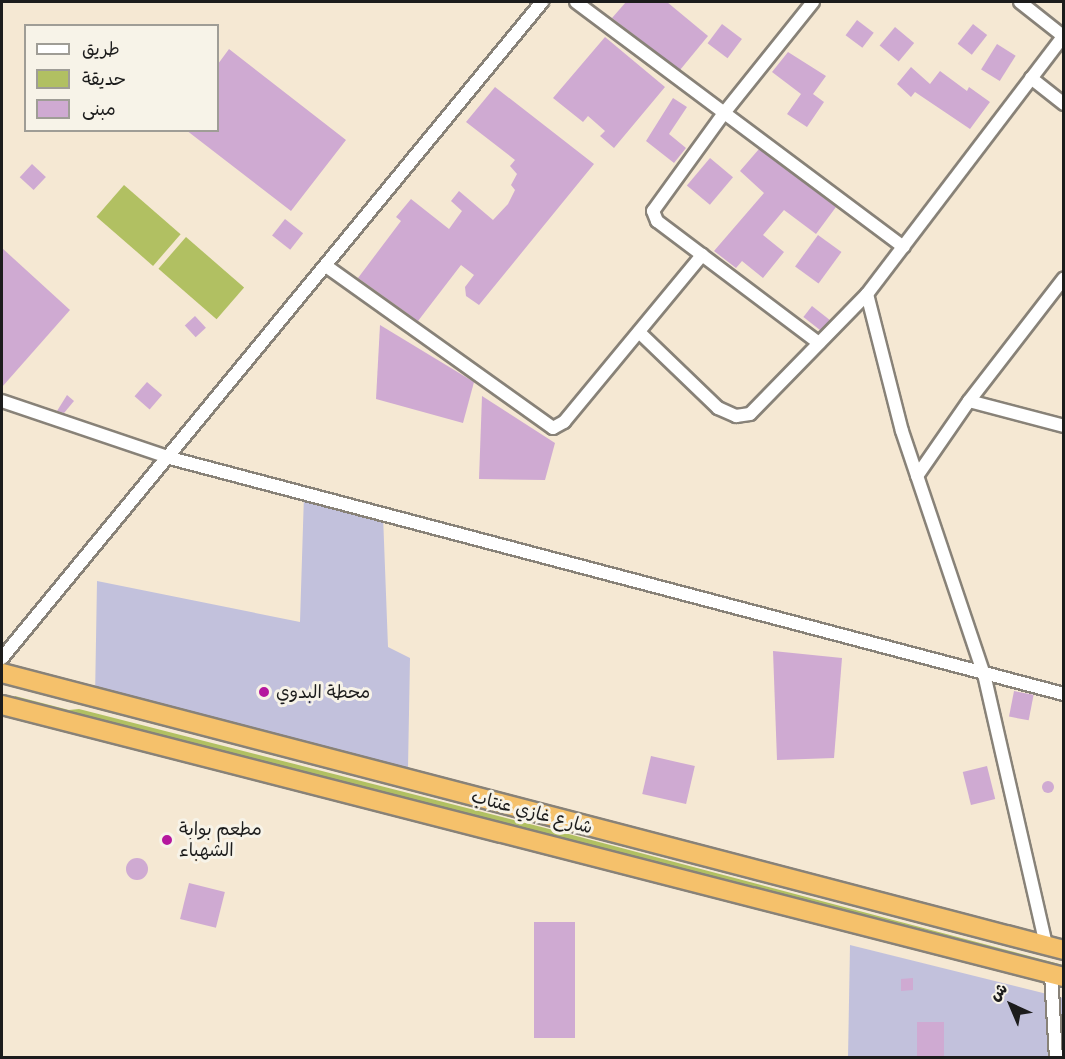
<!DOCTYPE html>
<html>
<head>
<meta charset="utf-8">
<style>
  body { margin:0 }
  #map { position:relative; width:1065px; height:1059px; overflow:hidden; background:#f5e8d3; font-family:Sriracha,"Playpen Sans Arabic",sans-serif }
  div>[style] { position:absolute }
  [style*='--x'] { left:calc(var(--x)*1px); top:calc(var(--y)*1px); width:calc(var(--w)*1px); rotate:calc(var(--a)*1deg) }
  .industrial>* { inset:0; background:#c2c1dc }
  .green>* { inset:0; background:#b1c062; transform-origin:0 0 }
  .building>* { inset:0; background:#cfaad2; transform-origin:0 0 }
  .round { border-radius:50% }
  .roads { filter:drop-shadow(2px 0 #888278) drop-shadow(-2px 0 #888278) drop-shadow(0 2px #888278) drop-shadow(0 -2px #888278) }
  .minor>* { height:12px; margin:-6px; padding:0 6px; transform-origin:6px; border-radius:6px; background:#fff }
  .highway>* { height:18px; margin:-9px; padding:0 9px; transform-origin:9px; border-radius:9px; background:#f5c16b }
  .dots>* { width:16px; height:16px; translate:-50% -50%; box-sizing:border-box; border:3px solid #f7f3e8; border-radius:50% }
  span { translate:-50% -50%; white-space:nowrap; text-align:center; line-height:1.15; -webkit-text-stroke:6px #f7f3e8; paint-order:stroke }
  .poi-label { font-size:18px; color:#1c1c1c }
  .left { translate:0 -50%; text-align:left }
  .street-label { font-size:18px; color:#1c1c1c }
  .frame { position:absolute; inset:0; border:3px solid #1c1c1c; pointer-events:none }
  .legend { position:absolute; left:24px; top:24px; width:195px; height:108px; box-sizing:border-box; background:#f7f3e8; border:2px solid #9f9d96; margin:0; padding:8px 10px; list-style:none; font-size:18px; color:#1c1c1c }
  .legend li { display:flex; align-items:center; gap:12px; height:30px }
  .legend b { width:30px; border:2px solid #9f9d96 }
  .north { position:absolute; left:981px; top:975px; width:60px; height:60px; -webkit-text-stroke:4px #f7f3e8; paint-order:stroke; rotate:316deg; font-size:16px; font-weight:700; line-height:24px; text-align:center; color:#1c1c1c }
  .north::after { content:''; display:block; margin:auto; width:21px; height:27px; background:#1c1c1c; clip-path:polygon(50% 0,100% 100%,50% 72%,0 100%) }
</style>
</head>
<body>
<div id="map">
  <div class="industrial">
    <i style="clip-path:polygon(304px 494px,383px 515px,388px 647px,410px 658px,408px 769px,95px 698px,97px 581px,300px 622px)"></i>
    <i style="clip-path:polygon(850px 945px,1063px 998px,1063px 1057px,848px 1058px)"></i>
  </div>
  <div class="green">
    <i style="left:124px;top:185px;width:75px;height:42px;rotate:41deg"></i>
    <i style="left:186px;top:237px;width:77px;height:42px;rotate:41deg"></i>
    <i style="clip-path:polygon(15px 696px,69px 710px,79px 709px,565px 833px,1063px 965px,1063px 971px,13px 699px)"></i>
  </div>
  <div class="building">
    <i style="clip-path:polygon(626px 2px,667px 2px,708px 36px,680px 70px,612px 18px)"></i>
    <i style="left:857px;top:20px;width:21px;height:19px;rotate:37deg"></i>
    <i style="left:722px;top:24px;width:25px;height:24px;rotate:37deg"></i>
    <i style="left:973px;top:24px;width:18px;height:25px;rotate:38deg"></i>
    <i style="left:895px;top:27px;width:25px;height:24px;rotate:40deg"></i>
    <i style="clip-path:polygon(605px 37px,665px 87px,614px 148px,600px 136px,605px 131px,588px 116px,583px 122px,553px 98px)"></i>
    <i style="left:997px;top:44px;width:22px;height:30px;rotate:32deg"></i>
    <i style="clip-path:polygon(229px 49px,346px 140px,291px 211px,186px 130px,218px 130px,218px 64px)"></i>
    <i style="clip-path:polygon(788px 52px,826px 76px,813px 94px,824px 102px,807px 127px,787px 114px,801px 94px,772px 72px)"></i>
    <i style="clip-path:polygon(911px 67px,930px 84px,940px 71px,967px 91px,969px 87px,990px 102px,970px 129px,915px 92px,911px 97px,897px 84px)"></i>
    <i style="clip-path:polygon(495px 87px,594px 164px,479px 305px,466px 296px,465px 287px,474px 275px,461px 265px,418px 321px,358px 278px,401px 221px,396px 217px,411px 199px,449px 229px,462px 211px,451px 201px,459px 191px,493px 220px,508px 204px,515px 190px,511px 185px,517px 174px,510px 166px,515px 160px,466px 122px)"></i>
    <i style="clip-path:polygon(673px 98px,687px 107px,669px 134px,686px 148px,674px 163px,646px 141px)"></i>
    <i style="clip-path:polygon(759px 149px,836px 207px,816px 234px,784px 210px,763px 235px,784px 252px,763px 278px,742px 261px,736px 268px,714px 251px,764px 193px,740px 171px)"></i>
    <i style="left:710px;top:158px;width:30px;height:36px;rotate:40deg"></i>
    <i style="left:32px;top:164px;width:19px;height:18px;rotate:43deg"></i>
    <i style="left:285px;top:219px;width:23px;height:21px;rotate:38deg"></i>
    <i style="left:818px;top:235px;width:29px;height:39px;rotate:36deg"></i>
    <i style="clip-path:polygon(2px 248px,70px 310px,2px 387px)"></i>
    <i style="left:812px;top:306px;width:23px;height:14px;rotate:38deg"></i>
    <i style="left:195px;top:316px;width:16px;height:14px;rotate:47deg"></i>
    <i style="clip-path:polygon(380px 325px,474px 382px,463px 423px,376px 399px)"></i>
    <i style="left:147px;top:382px;width:20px;height:19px;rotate:41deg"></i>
    <i style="clip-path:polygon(67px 395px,74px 401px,64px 413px,57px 411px)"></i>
    <i style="clip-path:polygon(482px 396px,555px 443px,545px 480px,479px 479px)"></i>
    <i style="clip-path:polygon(773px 651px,842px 658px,834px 758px,777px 760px)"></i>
    <i style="left:1014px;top:691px;width:20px;height:26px;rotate:11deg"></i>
    <i style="left:651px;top:756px;width:45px;height:39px;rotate:13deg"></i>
    <i style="left:987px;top:766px;width:34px;height:25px;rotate:76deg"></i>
    <i class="round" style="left:1042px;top:781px;width:12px;height:12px"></i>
    <i class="round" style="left:126px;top:858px;width:22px;height:22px"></i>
    <i style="left:189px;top:883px;width:37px;height:37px;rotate:14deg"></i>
    <i style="left:534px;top:922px;width:41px;height:116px"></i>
    <i style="clip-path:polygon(913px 978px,913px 990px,901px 991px,901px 979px)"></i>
    <i style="left:944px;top:1022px;width:36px;height:27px;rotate:90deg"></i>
  </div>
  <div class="roads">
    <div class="minor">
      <i style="--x:576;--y:2;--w:409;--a:36.8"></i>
      <i style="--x:813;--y:2;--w:142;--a:128.7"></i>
      <i style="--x:724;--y:113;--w:121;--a:125.9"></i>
      <i style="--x:653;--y:211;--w:11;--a:68"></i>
      <i style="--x:657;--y:221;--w:203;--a:37"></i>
      <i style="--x:1020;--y:2;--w:55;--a:38.3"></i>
      <i style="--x:1031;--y:78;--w:42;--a:38.2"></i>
      <i style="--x:326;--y:266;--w:279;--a:35.5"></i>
      <i style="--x:553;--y:428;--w:13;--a:-29"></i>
      <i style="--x:564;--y:422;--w:217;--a:-50.4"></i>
      <i style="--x:867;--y:294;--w:141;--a:75.7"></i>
      <i style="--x:902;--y:431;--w:256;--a:71.4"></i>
      <i style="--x:984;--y:674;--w:278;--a:77.1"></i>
      <i style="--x:639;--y:332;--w:110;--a:43.9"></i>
      <i style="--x:718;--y:408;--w:20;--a:24"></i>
      <i style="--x:736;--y:416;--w:14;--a:-8"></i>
      <i style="--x:750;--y:414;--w:168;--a:-45.7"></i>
      <i style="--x:867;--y:294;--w:325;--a:-52.7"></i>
      <i style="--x:2;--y:401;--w:177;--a:18.7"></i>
      <i style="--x:170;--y:458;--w:925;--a:14.79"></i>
      <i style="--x:969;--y:401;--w:98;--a:14.7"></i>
      <i style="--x:917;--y:476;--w:91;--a:-55.3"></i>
      <i style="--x:969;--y:401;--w:155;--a:-52.3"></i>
      <i style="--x:2;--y:658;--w:850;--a:-50.54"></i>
      <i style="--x:1051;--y:974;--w:84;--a:86.6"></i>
    </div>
    <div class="highway">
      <i style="--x:2;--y:673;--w:1098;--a:14.62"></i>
      <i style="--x:2;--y:705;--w:1096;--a:14.37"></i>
    </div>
  </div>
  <div class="dots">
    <i style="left:264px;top:692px;background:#b5179e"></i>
    <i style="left:167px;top:840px;background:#b5179e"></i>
  </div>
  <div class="poi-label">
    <span class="left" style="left:276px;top:692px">محطة البدوي</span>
    <span class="left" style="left:179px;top:840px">مطعم بوابة<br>الشهباء</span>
  </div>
  <div class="street-label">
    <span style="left:532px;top:812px;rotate:15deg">شارع غازي عنتاب</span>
  </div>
  <div class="frame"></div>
  <ul class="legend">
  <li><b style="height:8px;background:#fff"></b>طريق</li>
  <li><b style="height:16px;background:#b1c062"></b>حديقة</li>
  <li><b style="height:16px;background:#cfaad2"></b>مبنى</li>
  </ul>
  <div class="north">ش</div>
</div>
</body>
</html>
